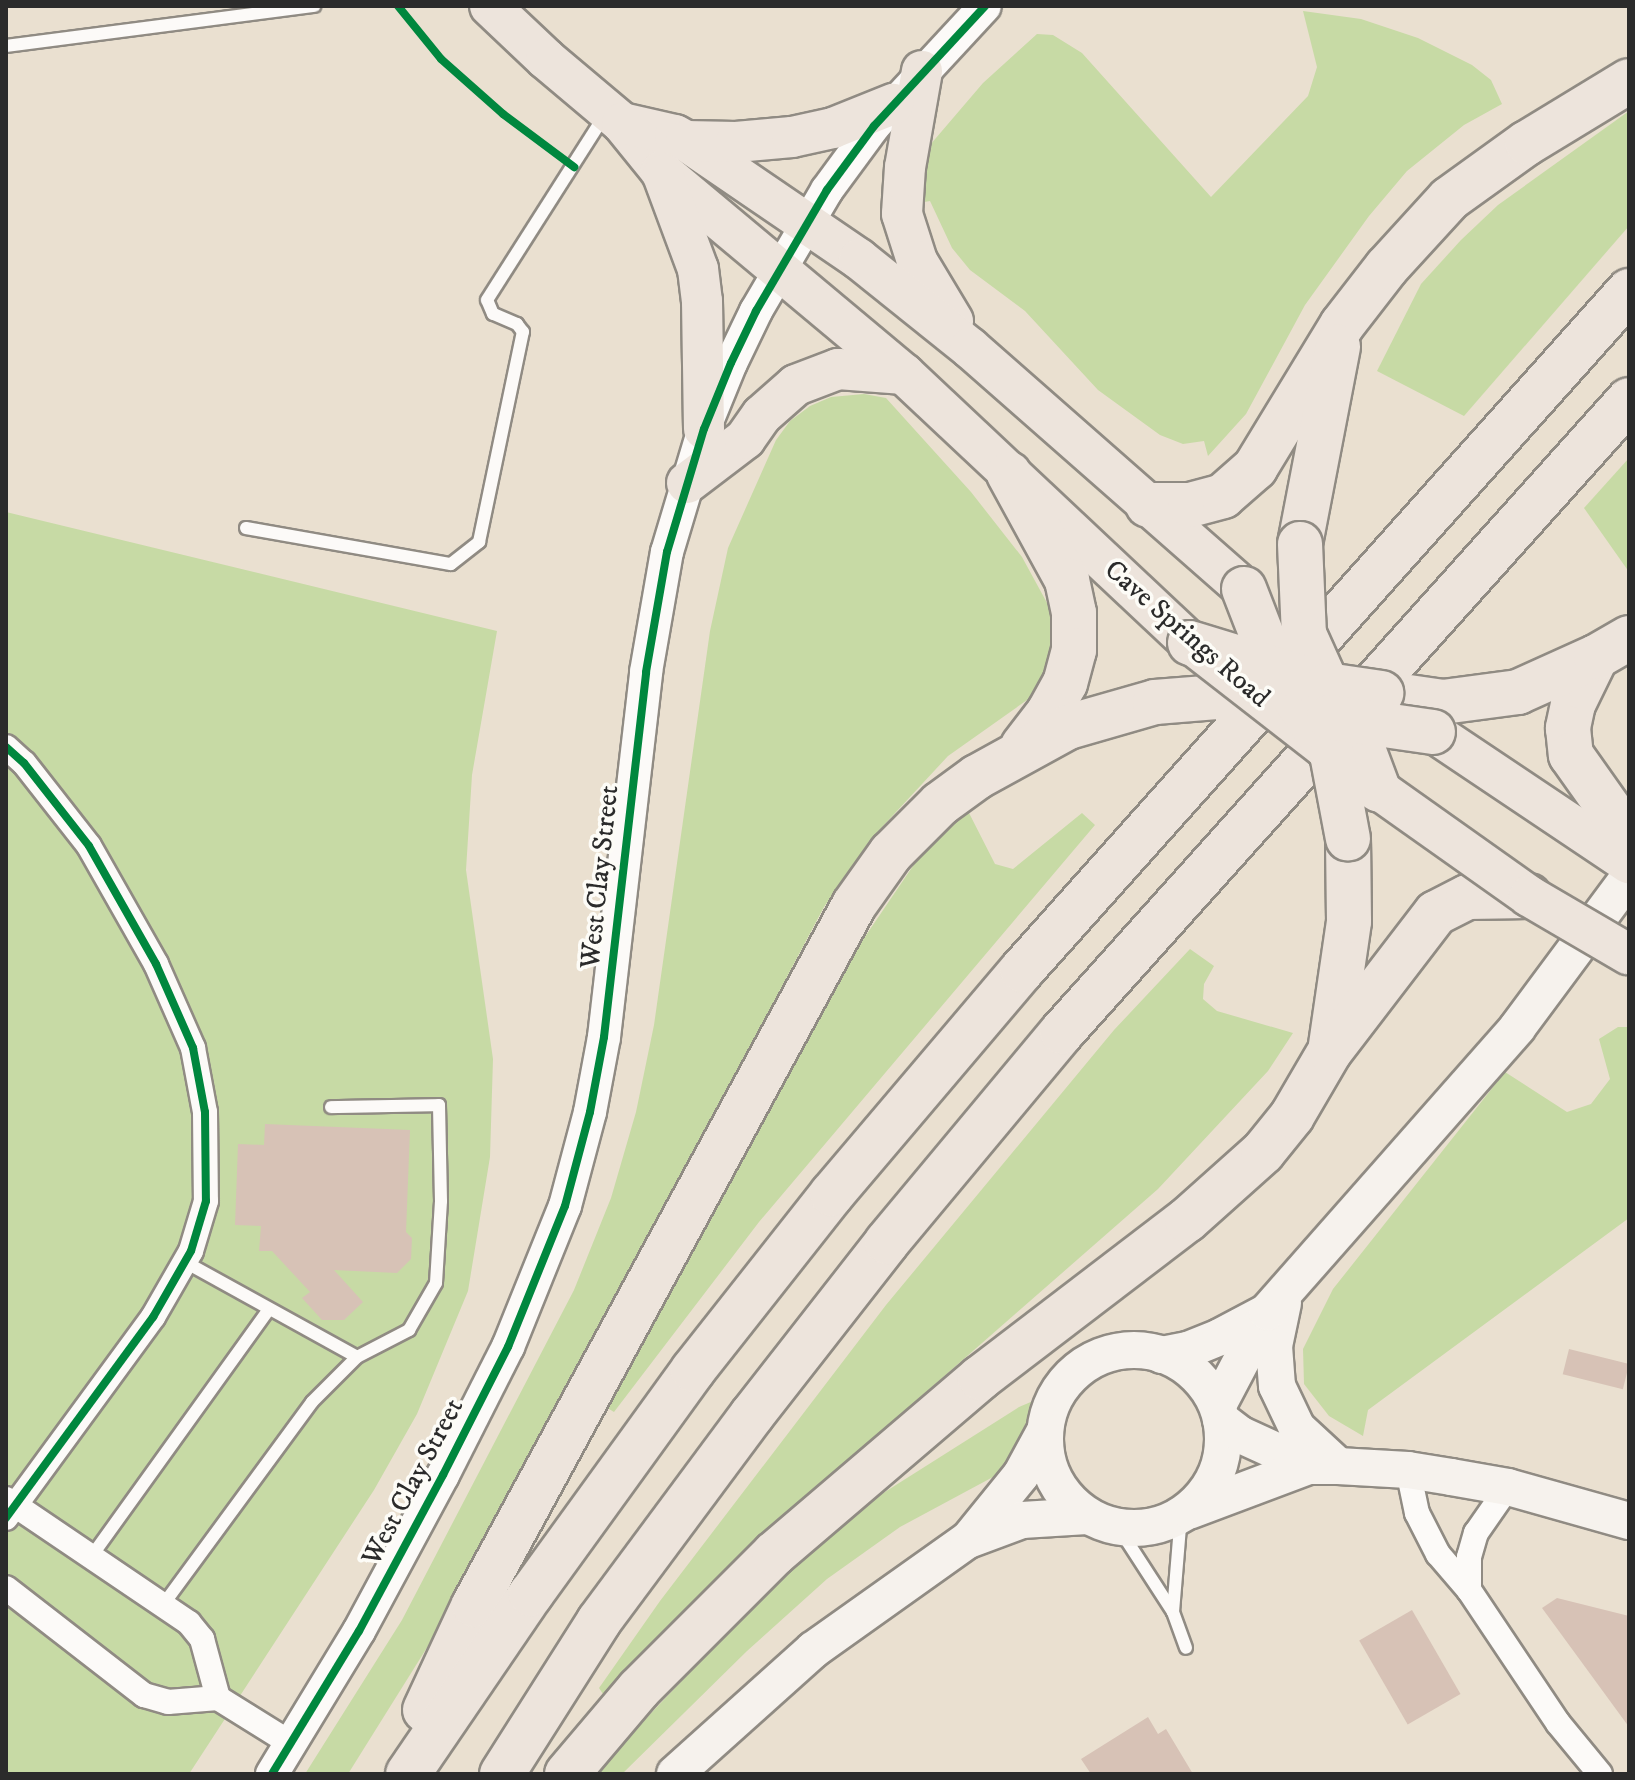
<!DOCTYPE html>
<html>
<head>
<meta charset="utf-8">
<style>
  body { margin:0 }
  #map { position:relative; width:1635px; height:1780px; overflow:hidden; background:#eae0d0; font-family:"IM FELL DW Pica",serif }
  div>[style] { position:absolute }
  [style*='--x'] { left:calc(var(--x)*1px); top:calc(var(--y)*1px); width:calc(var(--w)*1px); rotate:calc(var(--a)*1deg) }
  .green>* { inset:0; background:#c7daa5 }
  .building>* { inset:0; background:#d7c2b6; transform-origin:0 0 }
  .roads { filter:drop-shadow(2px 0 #908b83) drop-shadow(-2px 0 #908b83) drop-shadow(0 2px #908b83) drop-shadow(0 -2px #908b83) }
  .service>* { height:12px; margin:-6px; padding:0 6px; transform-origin:6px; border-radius:6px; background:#fcfaf8 }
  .minor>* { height:24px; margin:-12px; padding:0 12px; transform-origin:12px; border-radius:12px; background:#fcfaf8 }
  .tertiary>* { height:32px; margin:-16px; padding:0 16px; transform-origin:16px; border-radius:16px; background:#fcfaf8 }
  .secondary>* { height:36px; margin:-18px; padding:0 18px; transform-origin:18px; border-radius:18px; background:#f6f2ed }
  .secondary>.ring { margin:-18px; padding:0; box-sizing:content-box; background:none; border:36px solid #f6f2ed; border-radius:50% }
  .primary>* { height:40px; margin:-20px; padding:0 20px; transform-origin:20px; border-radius:20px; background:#ede4dc }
  .motorway>* { height:44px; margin:-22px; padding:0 22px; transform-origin:22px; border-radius:22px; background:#ede4dc }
  .bridges { filter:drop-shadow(2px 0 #908b83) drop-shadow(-2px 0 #908b83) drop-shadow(0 2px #908b83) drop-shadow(0 -2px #908b83) }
  .primary-bridge>* { height:40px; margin:-20px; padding:0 20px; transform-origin:20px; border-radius:20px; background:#ede4dc }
  .motorway-bridge>* { height:44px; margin:-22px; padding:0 22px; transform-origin:22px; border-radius:22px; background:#ede4dc }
  .cycleway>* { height:8px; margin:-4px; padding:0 4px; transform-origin:4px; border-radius:4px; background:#00873e }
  span { translate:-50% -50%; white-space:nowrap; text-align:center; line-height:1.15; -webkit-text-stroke:7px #fdfcf7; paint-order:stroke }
  .street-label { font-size:28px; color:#2b2b2b }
  .frame { position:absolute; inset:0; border:8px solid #2b2b2b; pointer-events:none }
</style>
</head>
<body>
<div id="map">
  <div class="green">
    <i style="clip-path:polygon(1303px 11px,1361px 19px,1418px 38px,1472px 65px,1491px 80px,1502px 104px,1464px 125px,1407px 171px,1369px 216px,1305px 305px,1246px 414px,1208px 456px,1204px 441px,1183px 444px,1160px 435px,1098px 390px,1025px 311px,970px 270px,952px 248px,930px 201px,913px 204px,924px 152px,983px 83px,1037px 34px,1053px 35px,1082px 53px,1211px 197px,1308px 96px,1317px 67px)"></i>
    <i style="clip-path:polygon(1629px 111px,1629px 226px,1464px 416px,1377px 371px,1421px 284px,1461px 240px,1498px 205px)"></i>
    <i style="clip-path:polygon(864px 394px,886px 398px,971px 492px,1022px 557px,1052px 612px,1053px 662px,1037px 693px,948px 756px,871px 839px,824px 907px,453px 1606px,348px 1774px,305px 1774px,402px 1620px,574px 1290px,611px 1198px,636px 1112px,654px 1025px,710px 631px,728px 548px,776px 440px,790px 421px,810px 406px,831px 397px)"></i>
    <i style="clip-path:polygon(1629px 458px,1629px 572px,1584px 508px)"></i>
    <i style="clip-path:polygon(6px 512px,497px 631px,472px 775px,466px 870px,493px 1059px,490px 1157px,468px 1291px,417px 1414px,374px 1490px,189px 1774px,6px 1774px)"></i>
    <i style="clip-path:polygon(968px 811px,995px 864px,1013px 869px,1082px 813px,1095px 825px,759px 1222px,614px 1412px,599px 1403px,856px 950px,915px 863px)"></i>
    <i style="clip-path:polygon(1190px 949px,1214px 966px,1204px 984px,1203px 999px,1217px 1011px,1293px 1033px,1268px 1071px,1158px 1189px,788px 1513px,603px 1694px,599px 1688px,660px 1601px,886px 1305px,1114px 1030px)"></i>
    <i style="clip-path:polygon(1618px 1027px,1629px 1027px,1629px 1218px,1368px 1410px,1363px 1436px,1329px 1416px,1304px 1384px,1303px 1349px,1333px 1289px,1505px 1072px,1567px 1112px,1591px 1104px,1610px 1079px,1599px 1039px)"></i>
    <i style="clip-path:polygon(1061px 1389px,1034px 1439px,1006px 1470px,900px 1527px,827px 1579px,747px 1651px,622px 1774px,593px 1774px,754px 1605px,858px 1509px,1019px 1407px)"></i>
  </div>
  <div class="building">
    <i style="clip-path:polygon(265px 1124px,410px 1130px,406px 1232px,412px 1238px,411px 1259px,397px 1273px,334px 1270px,363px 1302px,344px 1320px,322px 1320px,302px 1298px,310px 1292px,272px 1251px,259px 1251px,261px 1226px,235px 1225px,238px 1144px,264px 1145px)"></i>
    <i style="left:1569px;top:1349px;width:62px;height:26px;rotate:14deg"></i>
    <i style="clip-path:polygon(1557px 1598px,1629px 1616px,1629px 1727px,1542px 1608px)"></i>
    <i style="left:1412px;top:1610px;width:97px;height:61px;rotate:60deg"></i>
    <i style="clip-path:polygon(1148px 1717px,1158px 1734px,1166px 1729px,1193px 1774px,1091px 1774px,1081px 1759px)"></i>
  </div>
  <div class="roads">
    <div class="service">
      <i style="--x:6;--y:46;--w:311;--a:-7.4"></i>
      <i style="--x:246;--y:528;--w:208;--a:10"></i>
      <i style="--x:451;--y:564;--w:36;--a:-38"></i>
      <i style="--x:479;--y:542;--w:215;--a:-78.2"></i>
      <i style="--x:523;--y:332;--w:10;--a:-127"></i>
      <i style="--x:517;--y:324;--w:26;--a:-157"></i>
      <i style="--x:493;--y:314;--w:15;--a:-113"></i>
      <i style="--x:487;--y:300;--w:219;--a:-57.5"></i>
      <i style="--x:185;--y:1262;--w:196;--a:28.9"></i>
      <i style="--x:1118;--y:1527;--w:101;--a:57.1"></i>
      <i style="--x:1173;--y:1612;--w:38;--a:70"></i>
      <i style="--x:91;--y:1557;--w:305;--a:-54.3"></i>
      <i style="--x:163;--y:1605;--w:252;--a:-53.7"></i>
      <i style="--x:312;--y:1402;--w:64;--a:-45"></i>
      <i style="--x:357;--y:1357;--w:59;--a:-27.4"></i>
      <i style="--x:409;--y:1330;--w:54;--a:-60.1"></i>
      <i style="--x:436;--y:1283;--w:82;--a:-86.5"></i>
      <i style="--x:441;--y:1201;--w:96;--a:-91.2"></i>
      <i style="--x:439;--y:1105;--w:108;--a:178.9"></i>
      <i style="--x:1173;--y:1612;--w:97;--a:-85.3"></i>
    </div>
    <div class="minor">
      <i style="--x:6;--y:747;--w:24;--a:42"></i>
      <i style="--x:24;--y:763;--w:105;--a:51.9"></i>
      <i style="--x:89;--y:846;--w:136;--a:60.4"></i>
      <i style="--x:156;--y:964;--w:92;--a:66.2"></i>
      <i style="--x:193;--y:1048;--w:65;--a:79.4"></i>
      <i style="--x:205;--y:1112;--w:89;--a:89.4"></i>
      <i style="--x:206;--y:1201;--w:52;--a:106.7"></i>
      <i style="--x:191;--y:1251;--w:76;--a:119.9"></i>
      <i style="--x:153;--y:1317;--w:249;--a:126.2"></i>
      <i style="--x:1408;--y:1470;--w:44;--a:78.2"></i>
      <i style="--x:1417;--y:1513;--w:46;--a:62.9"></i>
      <i style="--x:1438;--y:1554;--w:48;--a:49.3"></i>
      <i style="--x:1469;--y:1590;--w:160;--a:56.2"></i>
      <i style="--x:1558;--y:1723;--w:66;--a:50.5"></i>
      <i style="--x:6;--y:1499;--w:221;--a:34.1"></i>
      <i style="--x:189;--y:1623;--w:21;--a:51"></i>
      <i style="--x:202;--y:1639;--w:61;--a:74.8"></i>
      <i style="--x:6;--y:1588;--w:175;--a:37.8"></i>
      <i style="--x:144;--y:1695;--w:25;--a:16"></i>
      <i style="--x:168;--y:1702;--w:50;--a:-4.6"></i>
      <i style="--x:218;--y:1698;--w:87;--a:31.9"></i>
      <i style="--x:1469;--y:1590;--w:33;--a:-90"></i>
      <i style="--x:1469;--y:1557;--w:25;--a:-74"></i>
      <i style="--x:1476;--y:1533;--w:56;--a:-55.2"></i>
    </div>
    <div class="tertiary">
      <i style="--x:272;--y:1774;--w:167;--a:-58.7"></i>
      <i style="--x:359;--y:1631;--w:177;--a:-61.7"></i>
      <i style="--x:443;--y:1475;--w:144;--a:-63.1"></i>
      <i style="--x:508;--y:1347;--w:152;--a:-68"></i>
      <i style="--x:565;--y:1206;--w:97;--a:-75.1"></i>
      <i style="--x:590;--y:1112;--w:76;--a:-79.4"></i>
      <i style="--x:604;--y:1037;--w:367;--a:-83.4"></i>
      <i style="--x:646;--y:672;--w:122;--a:-80.1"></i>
      <i style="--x:667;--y:552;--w:128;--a:-73.3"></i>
      <i style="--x:704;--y:429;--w:71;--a:-67.8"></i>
      <i style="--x:731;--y:363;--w:58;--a:-64.3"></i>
      <i style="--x:756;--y:311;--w:140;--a:-59.6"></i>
      <i style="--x:827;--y:190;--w:79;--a:-53.7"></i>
      <i style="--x:874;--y:126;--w:163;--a:-47.2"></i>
    </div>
    <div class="secondary">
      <i style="--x:1283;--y:1303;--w:44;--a:101.8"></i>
      <i style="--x:1274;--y:1346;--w:40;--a:85.7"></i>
      <i style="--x:1277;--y:1386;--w:47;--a:64.5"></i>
      <i style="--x:1297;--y:1428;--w:56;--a:42.8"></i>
      <i class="ring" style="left:1045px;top:1350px;width:142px;height:142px"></i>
      <i style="--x:1162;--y:1355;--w:26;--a:-11"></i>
      <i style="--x:1188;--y:1350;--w:35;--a:-22"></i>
      <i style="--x:1220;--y:1337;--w:53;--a:-28"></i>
      <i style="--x:1218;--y:1405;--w:105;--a:-62.2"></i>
      <i style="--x:1267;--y:1312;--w:378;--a:-48.6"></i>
      <i style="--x:1517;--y:1028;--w:188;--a:-53.4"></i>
      <i style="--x:1221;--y:1420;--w:25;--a:37"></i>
      <i style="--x:1241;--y:1435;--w:75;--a:24.5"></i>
      <i style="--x:1189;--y:1511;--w:128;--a:-20.6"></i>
      <i style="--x:1309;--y:1466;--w:29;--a:0"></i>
      <i style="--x:1338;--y:1466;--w:70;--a:3.3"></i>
      <i style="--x:1408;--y:1470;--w:44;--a:9.2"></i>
      <i style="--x:1451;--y:1477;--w:58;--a:10"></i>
      <i style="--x:1508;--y:1487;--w:126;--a:15.7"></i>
      <i style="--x:969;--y:1539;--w:82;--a:-50.9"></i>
      <i style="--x:1021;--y:1475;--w:50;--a:-61.4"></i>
      <i style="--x:675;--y:1774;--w:186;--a:-41.9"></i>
      <i style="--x:813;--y:1650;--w:190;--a:-35.4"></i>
      <i style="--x:968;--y:1540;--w:58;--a:-20.3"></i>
      <i style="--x:1022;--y:1520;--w:65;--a:-3.5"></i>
    </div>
    <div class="primary">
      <i style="--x:490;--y:6;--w:77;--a:43.4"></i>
      <i style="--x:546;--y:59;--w:99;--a:40.1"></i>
      <i style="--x:622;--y:123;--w:62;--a:50.9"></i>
      <i style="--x:661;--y:171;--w:317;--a:39.9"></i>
      <i style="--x:904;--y:374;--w:393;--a:43.2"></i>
      <i style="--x:922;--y:71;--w:97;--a:100"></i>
      <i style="--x:905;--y:167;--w:47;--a:93.7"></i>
      <i style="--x:902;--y:214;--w:49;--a:72.3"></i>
      <i style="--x:917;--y:261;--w:70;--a:59"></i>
      <i style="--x:622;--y:123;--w:54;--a:12.8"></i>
      <i style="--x:675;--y:135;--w:13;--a:29"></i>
      <i style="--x:686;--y:141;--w:209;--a:34.3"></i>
      <i style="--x:859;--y:259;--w:142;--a:38.7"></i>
      <i style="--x:970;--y:348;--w:365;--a:41.3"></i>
      <i style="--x:686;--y:141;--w:50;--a:1.1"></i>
      <i style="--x:736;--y:142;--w:56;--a:-5.1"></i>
      <i style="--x:792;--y:137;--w:42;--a:-12.4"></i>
      <i style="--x:833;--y:128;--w:65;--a:-21.8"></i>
      <i style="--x:663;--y:175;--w:100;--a:69.6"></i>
      <i style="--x:698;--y:269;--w:32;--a:83"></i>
      <i style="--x:702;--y:301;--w:128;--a:89.1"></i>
      <i style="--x:687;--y:483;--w:73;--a:-37.2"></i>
      <i style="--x:745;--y:439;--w:29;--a:-55"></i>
      <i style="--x:762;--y:415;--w:45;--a:-41.4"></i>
      <i style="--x:796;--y:385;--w:45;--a:-20.9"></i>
      <i style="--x:838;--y:369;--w:66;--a:4.3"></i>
      <i style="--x:1433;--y:732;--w:236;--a:33.8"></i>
    </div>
    <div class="motorway">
      <i style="--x:1009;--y:474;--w:121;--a:61.3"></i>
      <i style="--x:1067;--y:580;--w:34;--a:78"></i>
      <i style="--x:1074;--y:613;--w:37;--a:90"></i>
      <i style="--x:1074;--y:650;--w:34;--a:105"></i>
      <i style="--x:1065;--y:683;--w:33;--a:119"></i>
      <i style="--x:1049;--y:712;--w:43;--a:127.4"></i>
      <i style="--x:1148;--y:505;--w:42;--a:0"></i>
      <i style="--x:1190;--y:505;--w:34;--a:-15"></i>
      <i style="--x:1223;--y:496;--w:43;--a:-41.2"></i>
      <i style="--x:1255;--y:468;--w:167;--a:-58.7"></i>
      <i style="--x:1342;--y:325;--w:73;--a:-52.2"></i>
      <i style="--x:1387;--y:267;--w:92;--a:-47.6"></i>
      <i style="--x:1449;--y:199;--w:96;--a:-35.7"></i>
      <i style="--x:1527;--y:143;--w:119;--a:-31.3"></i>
      <i style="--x:1300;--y:544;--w:201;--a:-79.1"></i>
      <i style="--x:1596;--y:657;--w:52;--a:116.1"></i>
      <i style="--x:1573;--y:704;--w:25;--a:102"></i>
      <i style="--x:1568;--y:728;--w:27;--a:84"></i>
      <i style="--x:1571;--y:755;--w:100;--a:54.7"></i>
      <i style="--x:1381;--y:693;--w:63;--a:8.3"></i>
      <i style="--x:1443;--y:702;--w:76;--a:-7.6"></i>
      <i style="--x:1518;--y:692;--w:85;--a:-24.2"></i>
      <i style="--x:1596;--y:657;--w:38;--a:-30"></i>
      <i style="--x:1331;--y:1045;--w:125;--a:-81.7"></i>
      <i style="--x:1349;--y:921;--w:82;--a:-90.7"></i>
      <i style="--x:425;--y:1710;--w:116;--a:-65"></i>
      <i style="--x:474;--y:1605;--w:796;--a:-61.5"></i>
      <i style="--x:854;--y:905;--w:64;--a:-54.6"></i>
      <i style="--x:891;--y:853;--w:69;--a:-45"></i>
      <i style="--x:940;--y:804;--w:46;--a:-36.1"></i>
      <i style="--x:977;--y:777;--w:104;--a:-28.8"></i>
      <i style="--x:1068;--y:727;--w:91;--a:-16"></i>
      <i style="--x:1155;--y:702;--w:99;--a:-4.6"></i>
      <i style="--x:408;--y:1774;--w:218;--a:-55.7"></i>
      <i style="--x:531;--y:1594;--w:276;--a:-54.1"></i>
      <i style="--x:693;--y:1370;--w:224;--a:-51.7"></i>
      <i style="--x:832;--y:1194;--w:294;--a:-49.7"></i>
      <i style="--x:1022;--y:970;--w:911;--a:-48.2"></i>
      <i style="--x:502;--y:1774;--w:181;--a:-57.6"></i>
      <i style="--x:599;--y:1621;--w:257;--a:-53.4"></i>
      <i style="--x:752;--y:1415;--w:219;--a:-52"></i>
      <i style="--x:887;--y:1242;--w:273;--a:-50.2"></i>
      <i style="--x:1062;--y:1032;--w:849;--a:-48.1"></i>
      <i style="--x:567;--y:1774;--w:111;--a:-49.7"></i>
      <i style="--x:639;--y:1689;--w:191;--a:-45"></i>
      <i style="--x:774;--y:1554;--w:271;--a:-40.5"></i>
      <i style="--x:980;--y:1378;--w:260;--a:-37.4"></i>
      <i style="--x:1187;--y:1220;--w:102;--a:-41.8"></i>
      <i style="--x:1263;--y:1152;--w:46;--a:-51.1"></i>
      <i style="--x:1292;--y:1116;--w:75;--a:-59.7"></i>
      <i style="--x:1330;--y:1051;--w:174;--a:-52.5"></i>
      <i style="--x:1436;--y:913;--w:36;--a:-27"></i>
      <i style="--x:1468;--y:897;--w:61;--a:-0.9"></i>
    </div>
  </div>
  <div class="bridges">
    <div class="primary-bridge">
      <i style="--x:1193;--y:645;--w:234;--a:37.9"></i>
      <i style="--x:1378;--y:789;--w:185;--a:35.3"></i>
      <i style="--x:1529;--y:896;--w:115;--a:30.4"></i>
    </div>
    <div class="motorway-bridge">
      <i style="--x:1300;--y:544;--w:90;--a:87.5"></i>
      <i style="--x:1304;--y:634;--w:56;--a:65.7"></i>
      <i style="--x:1327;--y:685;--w:45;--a:54.9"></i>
      <i style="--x:1353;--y:722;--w:72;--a:69.5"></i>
      <i style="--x:1244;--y:589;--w:86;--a:68.8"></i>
      <i style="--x:1275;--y:669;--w:102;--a:56.2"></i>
      <i style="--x:1332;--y:754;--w:86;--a:79.3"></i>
      <i style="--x:1190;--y:643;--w:143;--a:17"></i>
      <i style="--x:1327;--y:685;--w:55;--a:8.4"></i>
      <i style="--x:1329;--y:717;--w:105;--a:8.2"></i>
    </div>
  </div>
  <div class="cycleway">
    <i style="--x:398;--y:6;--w:68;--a:50.9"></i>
    <i style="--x:441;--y:59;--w:83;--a:41.6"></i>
    <i style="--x:503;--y:114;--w:89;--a:36.7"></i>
    <i style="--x:6;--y:747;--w:24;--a:42"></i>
    <i style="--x:24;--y:763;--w:105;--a:51.9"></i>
    <i style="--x:89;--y:846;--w:136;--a:60.4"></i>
    <i style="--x:156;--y:964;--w:92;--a:66.2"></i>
    <i style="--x:193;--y:1048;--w:65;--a:79.4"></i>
    <i style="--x:205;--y:1112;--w:89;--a:89.4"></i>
    <i style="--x:206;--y:1201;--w:52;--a:106.7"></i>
    <i style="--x:191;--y:1251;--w:76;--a:119.9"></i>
    <i style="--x:153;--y:1317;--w:249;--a:126.2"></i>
    <i style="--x:272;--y:1774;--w:167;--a:-58.7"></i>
    <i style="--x:359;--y:1631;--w:177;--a:-61.7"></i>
    <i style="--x:443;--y:1475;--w:144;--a:-63.1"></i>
    <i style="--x:508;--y:1347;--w:152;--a:-68"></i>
    <i style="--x:565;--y:1206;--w:97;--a:-75.1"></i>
    <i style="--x:590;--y:1112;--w:76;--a:-79.4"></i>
    <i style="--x:604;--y:1037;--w:367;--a:-83.4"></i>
    <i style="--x:646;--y:672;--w:122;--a:-80.1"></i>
    <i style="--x:667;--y:552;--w:128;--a:-73.3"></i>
    <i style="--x:704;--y:429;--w:71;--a:-67.8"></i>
    <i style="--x:731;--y:363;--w:58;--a:-64.3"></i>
    <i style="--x:756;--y:311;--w:140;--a:-59.6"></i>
    <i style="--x:827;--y:190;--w:79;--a:-53.7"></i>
    <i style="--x:874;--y:126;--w:163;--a:-47.2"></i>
  </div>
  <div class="street-label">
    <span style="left:1187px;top:634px;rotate:41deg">Cave Springs Road</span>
    <span style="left:600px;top:877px;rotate:-84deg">West Clay Street</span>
    <span style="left:413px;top:1482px;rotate:-62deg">West Clay Street</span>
  </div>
  <div class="frame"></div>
</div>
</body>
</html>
